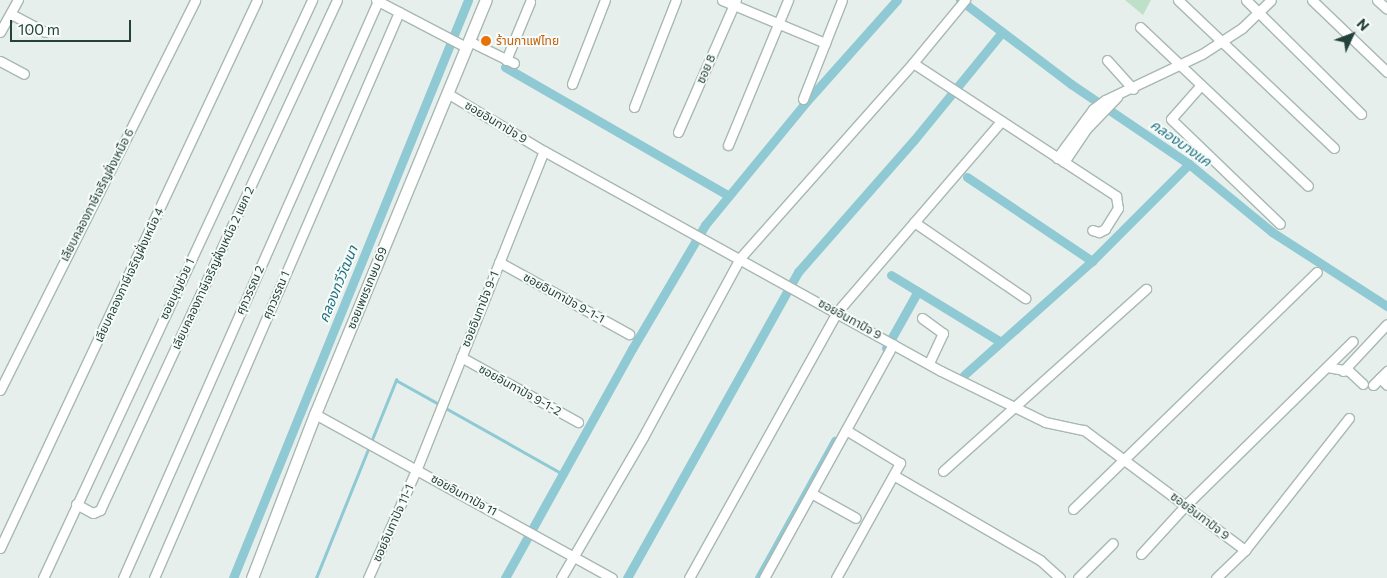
<!DOCTYPE html>
<html>
<head>
<meta charset="utf-8">
<style>
  body { margin:0 }
  #map { position:relative; width:1387px; height:578px; overflow:hidden; background:#e6efeb; font-family:Commissioner,"Noto Sans Thai",sans-serif }
  div>[style] { position:absolute }
  [style*='--x'] { left:calc(var(--x)*1px); top:calc(var(--y)*1px); width:calc(var(--w)*1px); rotate:calc(var(--a)*1deg) }
  .green>* { inset:0; background:#bfe0c8 }
  .stream>* { height:2.5px; margin:-1.25px; padding:0 1.25px; transform-origin:1.25px; border-radius:1.25px; background:#8ec9d4 }
  .canal>* { height:9px; margin:-4.5px; padding:0 4.5px; transform-origin:4.5px; border-radius:4.5px; background:#8ec9d4 }
  .roads { filter:drop-shadow(1px 0 #a8b8b2) drop-shadow(-1px 0 #a8b8b2) drop-shadow(0 1px #a8b8b2) drop-shadow(0 -1px #a8b8b2) }
  .street>* { height:9px; margin:-4.5px; padding:0 4.5px; transform-origin:4.5px; border-radius:4.5px; background:#fff }
  .secondary>* { height:11px; margin:-5.5px; padding:0 5.5px; transform-origin:5.5px; border-radius:5.5px; background:#fff }
  .dots>* { width:14px; height:14px; translate:-50% -50%; box-sizing:border-box; border:2px solid #f7fbf9; border-radius:50% }
  span { translate:-50% -50%; white-space:nowrap; text-align:center; line-height:1.15; -webkit-text-stroke:4px #f7fbf9; paint-order:stroke }
  .food-label { font-size:12px; color:#c56008 }
  .left { translate:0 -50%; text-align:left }
  .street-label { font-size:12px; color:#24423a }
  .water-label { font-size:14px; color:#1c6f80; font-style:italic }
  .north { position:absolute; left:1327px; top:10px; width:50px; height:50px; -webkit-text-stroke:4px #f7fbf9; paint-order:stroke; rotate:47deg; font-size:14px; font-weight:700; line-height:20px; text-align:center; color:#24423a }
  .north::after { content:''; display:block; margin:auto; width:18px; height:22px; background:#24423a; clip-path:polygon(50% 0,100% 100%,50% 72%,0 100%) }
  .scale { position:absolute; left:10px; top:20px; width:121px; height:22px; box-sizing:border-box; border:2px solid #24423a; border-top:0; padding-left:6px; font-size:15px; line-height:18px; white-space:nowrap; color:#24423a; -webkit-text-stroke:4px #f7fbf9; paint-order:stroke }
</style>
</head>
<body>
<div id="map">
  <div class="green">
    <i style="clip-path:polygon(1125px 0,1151px 0,1143px 15px)"></i>
  </div>
  <div class="stream">
    <i style="--x:444;--y:407;--w:137;--a:29.4"></i>
    <i style="--x:316;--y:578;--w:214;--a:-68"></i>
    <i style="--x:396;--y:380;--w:49;--a:29.2"></i>
  </div>
  <div class="canal">
    <i style="--x:960;--y:0;--w:139;--a:37.1"></i>
    <i style="--x:1071;--y:84;--w:143;--a:34.1"></i>
    <i style="--x:1189;--y:164;--w:107;--a:39.3"></i>
    <i style="--x:1272;--y:232;--w:137;--a:32.8"></i>
    <i style="--x:505;--y:67;--w:258;--a:29.9"></i>
    <i style="--x:967;--y:177;--w:151;--a:33.9"></i>
    <i style="--x:891;--y:275;--w:127;--a:31.4"></i>
    <i style="--x:886;--y:348;--w:65;--a:-60.7"></i>
    <i style="--x:964;--y:375;--w:171;--a:-41.7"></i>
    <i style="--x:1092;--y:261;--w:137;--a:-45"></i>
    <i style="--x:233;--y:578;--w:624;--a:-67.87"></i>
    <i style="--x:505;--y:578;--w:262;--a:-61"></i>
    <i style="--x:632;--y:349;--w:144;--a:-59.5"></i>
    <i style="--x:705;--y:225;--w:159;--a:-50.6"></i>
    <i style="--x:806;--y:102;--w:137;--a:-48.3"></i>
    <i style="--x:627;--y:578;--w:351;--a:-60.8"></i>
    <i style="--x:798;--y:272;--w:176;--a:-48.7"></i>
    <i style="--x:914;--y:140;--w:139;--a:-50.8"></i>
    <i style="--x:759;--y:578;--w:157;--a:-61"></i>
  </div>
  <div class="roads">
    <div class="street">
      <i style="--x:376;--y:0;--w:102;--a:27.6"></i>
      <i style="--x:722;--y:0;--w:112;--a:22.7"></i>
      <i style="--x:1178;--y:0;--w:215;--a:43.5"></i>
      <i style="--x:1246;--y:0;--w:162;--a:44.7"></i>
      <i style="--x:1312;--y:0;--w:104;--a:43.8"></i>
      <i style="--x:1377;--y:0;--w:13;--a:42"></i>
      <i style="--x:11;--y:14;--w:38;--a:28"></i>
      <i style="--x:1140;--y:27;--w:231;--a:43.4"></i>
      <i style="--x:0;--y:32;--w:37;--a:-61"></i>
      <i style="--x:469;--y:41;--w:50;--a:26.1"></i>
      <i style="--x:506;--y:60;--w:63;--a:-67.5"></i>
      <i style="--x:1107;--y:60;--w:39;--a:48"></i>
      <i style="--x:0;--y:61;--w:27;--a:28"></i>
      <i style="--x:913;--y:63;--w:243;--a:33.2"></i>
      <i style="--x:1116;--y:196;--w:12;--a:81"></i>
      <i style="--x:1118;--y:208;--w:25;--a:122"></i>
      <i style="--x:1105;--y:229;--w:7;--a:153"></i>
      <i style="--x:1099;--y:232;--w:7;--a:-164"></i>
      <i style="--x:572;--y:84;--w:90;--a:-68.6"></i>
      <i style="--x:1201;--y:85;--w:45;--a:131.4"></i>
      <i style="--x:1171;--y:119;--w:151;--a:43.9"></i>
      <i style="--x:447;--y:93;--w:113;--a:30.9"></i>
      <i style="--x:544;--y:151;--w:454;--a:29"></i>
      <i style="--x:941;--y:371;--w:116;--a:26.1"></i>
      <i style="--x:1045;--y:422;--w:40;--a:12"></i>
      <i style="--x:1084;--y:430;--w:201;--a:36.7"></i>
      <i style="--x:803;--y:99;--w:106;--a:-68.5"></i>
      <i style="--x:634;--y:107;--w:115;--a:-68.6"></i>
      <i style="--x:678;--y:132;--w:144;--a:-66.3"></i>
      <i style="--x:728;--y:145;--w:157;--a:-67.5"></i>
      <i style="--x:1057;--y:158;--w:61;--a:-53.7"></i>
      <i style="--x:1093;--y:109;--w:15;--a:-37"></i>
      <i style="--x:1105;--y:100;--w:107;--a:-25.4"></i>
      <i style="--x:1202;--y:54;--w:48;--a:-33"></i>
      <i style="--x:1242;--y:28;--w:40;--a:-44"></i>
      <i style="--x:1064;--y:162;--w:40;--a:-56"></i>
      <i style="--x:1086;--y:129;--w:45;--a:-45.9"></i>
      <i style="--x:914;--y:222;--w:135;--a:34.4"></i>
      <i style="--x:499;--y:262;--w:149;--a:29"></i>
      <i style="--x:922;--y:318;--w:26;--a:36"></i>
      <i style="--x:943;--y:333;--w:33;--a:115"></i>
      <i style="--x:461;--y:357;--w:134;--a:29.1"></i>
      <i style="--x:1327;--y:367;--w:22;--a:10"></i>
      <i style="--x:1349;--y:371;--w:19;--a:43"></i>
      <i style="--x:1343;--y:371;--w:64;--a:-46.9"></i>
      <i style="--x:1380;--y:378;--w:10;--a:45"></i>
      <i style="--x:1373;--y:385;--w:20;--a:-45"></i>
      <i style="--x:0;--y:390;--w:436;--a:-63.4"></i>
      <i style="--x:315;--y:414;--w:339;--a:28.9"></i>
      <i style="--x:943;--y:471;--w:273;--a:-41.9"></i>
      <i style="--x:895;--y:476;--w:168;--a:30.1"></i>
      <i style="--x:1040;--y:560;--w:27;--a:42"></i>
      <i style="--x:811;--y:493;--w:51;--a:29.1"></i>
      <i style="--x:76;--y:504;--w:19;--a:28"></i>
      <i style="--x:93;--y:513;--w:8;--a:-23"></i>
      <i style="--x:100;--y:510;--w:562;--a:-65.08"></i>
      <i style="--x:1073;--y:509;--w:340;--a:-44.2"></i>
      <i style="--x:0;--y:548;--w:605;--a:-64.87"></i>
      <i style="--x:1141;--y:554;--w:65;--a:-47.5"></i>
      <i style="--x:1185;--y:506;--w:235;--a:-44.5"></i>
      <i style="--x:43;--y:578;--w:638;--a:-65.04"></i>
      <i style="--x:123;--y:578;--w:631;--a:-66.16"></i>
      <i style="--x:154;--y:578;--w:617;--a:-66.59"></i>
      <i style="--x:368;--y:578;--w:120;--a:-66"></i>
      <i style="--x:417;--y:468;--w:341;--a:-68.2"></i>
      <i style="--x:561;--y:578;--w:163;--a:-59.8"></i>
      <i style="--x:643;--y:437;--w:204;--a:-61.5"></i>
      <i style="--x:740;--y:258;--w:261;--a:-48.4"></i>
      <i style="--x:913;--y:63;--w:82;--a:-50.5"></i>
      <i style="--x:689;--y:578;--w:304;--a:-60.9"></i>
      <i style="--x:837;--y:312;--w:252;--a:-49.3"></i>
      <i style="--x:764;--y:578;--w:267;--a:-61.1"></i>
      <i style="--x:836;--y:578;--w:132;--a:-60.9"></i>
      <i style="--x:900;--y:463;--w:63;--a:-148.6"></i>
      <i style="--x:1078;--y:578;--w:49;--a:-45"></i>
      <i style="--x:1216;--y:578;--w:40;--a:-44"></i>
      <i style="--x:1245;--y:550;--w:168;--a:-51.8"></i>
    </div>
    <div class="secondary">
      <i style="--x:252;--y:578;--w:176;--a:-69"></i>
      <i style="--x:315;--y:414;--w:448;--a:-67.6"></i>
    </div>
  </div>
  <div class="dots">
    <i style="left:486px;top:41px;background:#e8710a"></i>
  </div>
  <div class="food-label">
    <span class="left" style="left:496px;top:41px">ร้านกาแฟไทย</span>
  </div>
  <div class="street-label">
    <span style="left:706px;top:69px;rotate:-67deg">ซอย 8</span>
    <span style="left:496px;top:122px;rotate:31deg">ซอยอินทาปัจ 9</span>
    <span style="left:97px;top:195px;rotate:-63deg">เลียบคลองภาษีเจริญฝั่งเหนือ 6</span>
    <span style="left:213px;top:268px;rotate:-65deg">เลียบคลองภาษีเจริญฝั่งเหนือ 2 แยก 2</span>
    <span style="left:129px;top:275px;rotate:-65deg">เลียบคลองภาษีเจริญฝั่งเหนือ 4</span>
    <span style="left:367px;top:288px;rotate:-68deg">ซอยเพชรเกษม 69</span>
    <span style="left:177px;top:289px;rotate:-65deg">ซอยบุญช่วย 1</span>
    <span style="left:250px;top:290px;rotate:-66deg">ศุภวรรณ 2</span>
    <span style="left:276px;top:295px;rotate:-67deg">ศุภวรรณ 1</span>
    <span style="left:564px;top:298px;rotate:29deg">ซอยอินทาปัจ 9-1-1</span>
    <span style="left:480px;top:309px;rotate:-68deg">ซอยอินทาปัจ 9-1</span>
    <span style="left:850px;top:319px;rotate:29deg">ซอยอินทาปัจ 9</span>
    <span style="left:520px;top:390px;rotate:29deg">ซอยอินทาปัจ 9-1-2</span>
    <span style="left:464px;top:495px;rotate:29deg">ซอยอินทาปัจ 11</span>
    <span style="left:1200px;top:516px;rotate:37deg">ซอยอินทาปัจ 9</span>
    <span style="left:393px;top:523px;rotate:-66deg">ซอยอินทาปัจ 11-1</span>
  </div>
  <div class="water-label">
    <span style="left:1181px;top:143px;rotate:35deg">คลองบางแค</span>
    <span style="left:338px;top:284px;rotate:-68deg">คลองทวีวัฒนา</span>
  </div>
  <div class="north">N</div>
  <div class="scale">100 m</div>
</div>
</body>
</html>
